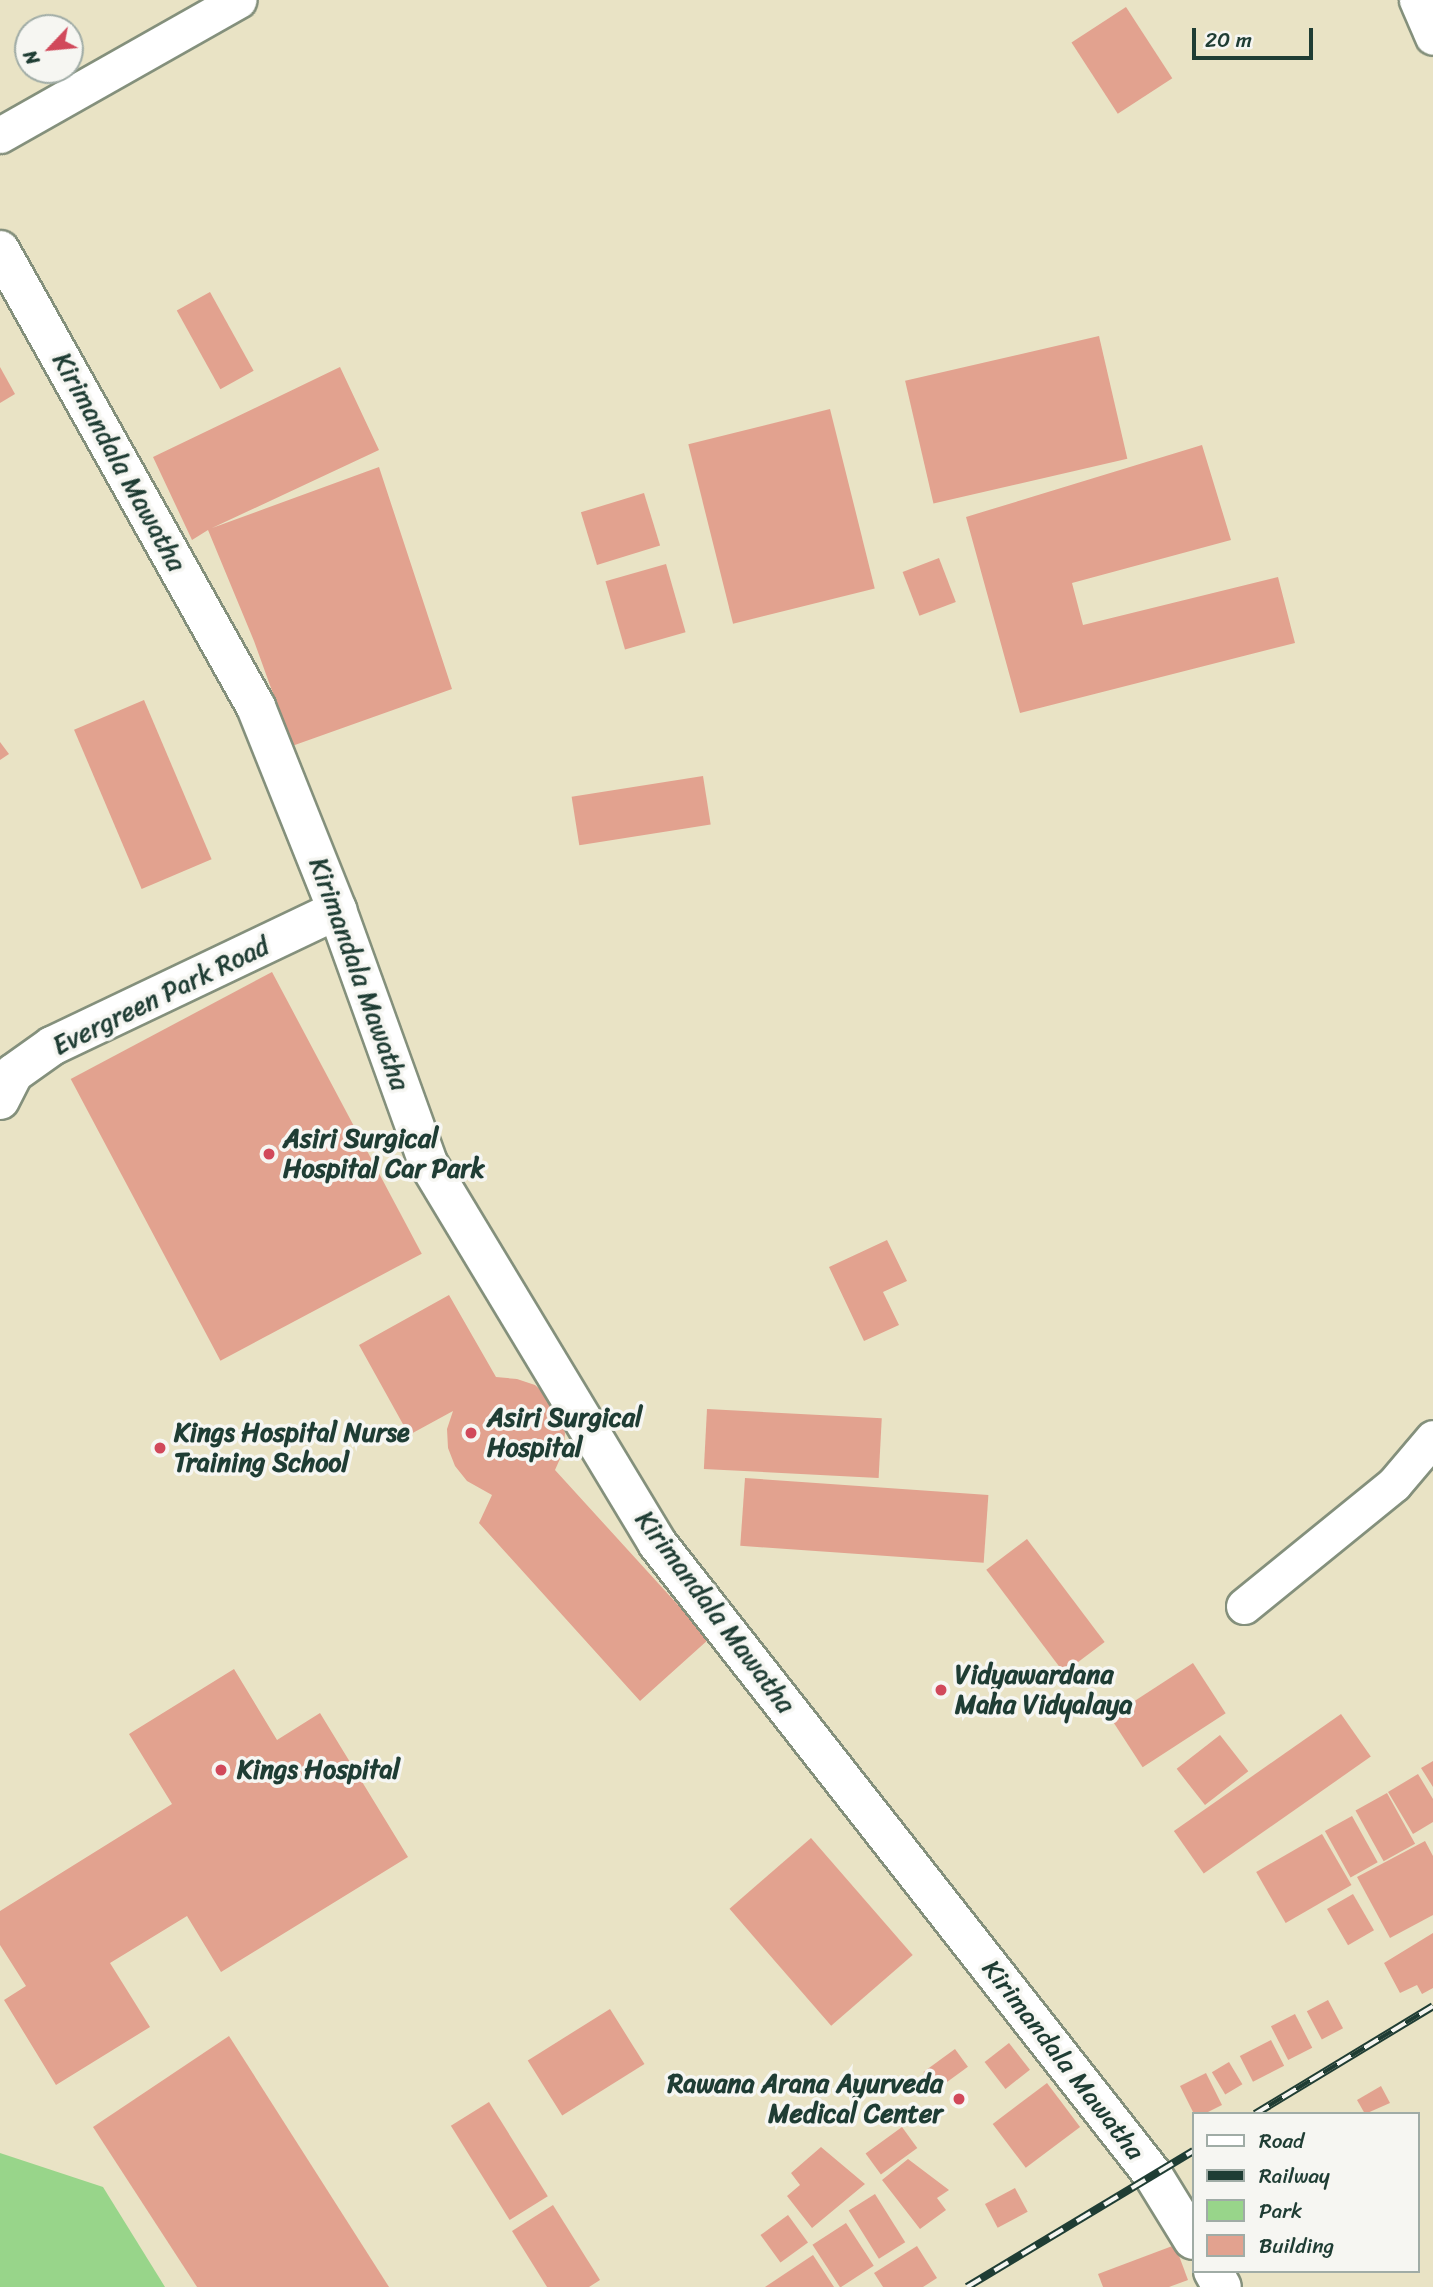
<!DOCTYPE html>
<html>
<head>
<meta charset="utf-8">
<style>
  body { margin:0 }
  #map { position:relative; width:1433px; height:2287px; overflow:hidden; background:#e9e3c5; font-family:Sriracha,sans-serif }
  div>[style] { position:absolute }
  [style*='--x'] { left:calc(var(--x)*1px); top:calc(var(--y)*1px); width:calc(var(--w)*1px); rotate:calc(var(--a)*1deg) }
  .green>* { inset:0; background:#98d58a }
  .building>* { inset:0; background:#e2a28f; transform-origin:0 0 }
  .roads { filter:drop-shadow(2px 0 #84907c) drop-shadow(-2px 0 #84907c) drop-shadow(0 2px #84907c) drop-shadow(0 -2px #84907c) }
  .street>* { height:35px; margin:-17.5px; padding:0 17.5px; transform-origin:17.5px; border-radius:17.5px; background:#fff }
  .secondary>* { height:38px; margin:-19px; padding:0 19px; transform-origin:19px; border-radius:19px; background:#fff }
  .rail>* { height:8px; margin-top:-4px; transform-origin:0; background:repeating-linear-gradient(90deg,#f6f6f2 0 16px,#1f3d34 0 32px); box-sizing:border-box; border-block:2px solid #1f3d34 }
  .dots>* { width:19px; height:19px; translate:-50% -50%; box-sizing:border-box; border:4px solid #f6f6f2; border-radius:50% }
  span { translate:-50% -50%; white-space:nowrap; text-align:center; line-height:1.15; -webkit-text-stroke:7px #f6f6f2; paint-order:stroke }
  .street-label { font-size:26px; color:#1f3d34 }
  .poi-label { font-size:26px; color:#1f3d34; font-weight:700 }
  .left { translate:0 -50%; text-align:left }
  .right { translate:-100% -50%; text-align:right }
  .legend { position:absolute; left:1192px; top:2112px; width:228px; height:161px; box-sizing:border-box; background:#f6f6f2; border:2px solid #a0aca6; margin:0; padding:9px 12px; list-style:none; font-size:21px; color:#1f3d34 }
  .legend li { display:flex; align-items:center; gap:14px; height:35px }
  .legend b { width:35px; border:2px solid #a0aca6 }
  .north { position:absolute; left:14px; top:14px; width:70px; height:70px; box-sizing:border-box; background:#f6f6f2; border:2px solid #a0aca6; border-radius:50%; rotate:244deg; font-size:19px; font-weight:700; line-height:28px; text-align:center; color:#1f3d34 }
  .north::after { content:''; display:block; margin:auto; width:24px; height:32px; background:#d1495b; clip-path:polygon(50% 0,100% 100%,50% 72%,0 100%) }
  .scale { position:absolute; left:1192px; top:28px; width:121px; height:32px; box-sizing:border-box; border:4px solid #1f3d34; border-top:0; padding-left:9px; font-size:21px; line-height:24px; white-space:nowrap; color:#1f3d34; -webkit-text-stroke:5px #f6f6f2; paint-order:stroke }
</style>
</head>
<body>
<div id="map">
  <div class="green">
    <i style="clip-path:polygon(0 2153px,103px 2187px,165px 2287px,0 2287px)"></i>
  </div>
  <div class="building">
    <i style="left:1126px;top:7px;width:85px;height:65px;rotate:57deg"></i>
    <i style="left:210px;top:292px;width:90px;height:38px;rotate:61deg"></i>
    <i style="left:1099px;top:336px;width:126px;height:199px;rotate:77deg"></i>
    <i style="clip-path:polygon(0 367px,15px 394px,0 403px)"></i>
    <i style="clip-path:polygon(340px 367px,379px 450px,212px 528px,379px 467px,452px 689px,292px 746px,254px 641px,208px 530px,192px 540px,153px 457px)"></i>
    <i style="left:830px;top:409px;width:185px;height:146px;rotate:76deg"></i>
    <i style="clip-path:polygon(1202px 445px,1231px 540px,1072px 583px,1083px 625px,1278px 577px,1295px 643px,1020px 713px,966px 517px)"></i>
    <i style="left:644px;top:493px;width:55px;height:66px;rotate:73deg"></i>
    <i style="left:939px;top:558px;width:47px;height:39px;rotate:69deg"></i>
    <i style="left:666px;top:564px;width:71px;height:63px;rotate:74deg"></i>
    <i style="left:144px;top:700px;width:173px;height:76px;rotate:67deg"></i>
    <i style="clip-path:polygon(0 742px,9px 754px,0 760px)"></i>
    <i style="left:703px;top:776px;width:49px;height:133px;rotate:81deg"></i>
    <i style="left:272px;top:972px;width:319px;height:228px;rotate:62deg"></i>
    <i style="clip-path:polygon(887px 1240px,907px 1281px,883px 1292px,899px 1325px,864px 1341px,829px 1267px)"></i>
    <i style="clip-path:polygon(449px 1295px,496px 1377px,517px 1379px,535px 1385px,550px 1398px,560px 1414px,565px 1433px,563px 1452px,555px 1470px,709px 1639px,640px 1701px,479px 1523px,492px 1495px,467px 1481px,455px 1466px,448px 1448px,447px 1429px,453px 1411px,409px 1435px,359px 1345px)"></i>
    <i style="left:707px;top:1409px;width:175px;height:60px;rotate:3deg"></i>
    <i style="left:745px;top:1478px;width:244px;height:68px;rotate:4deg"></i>
    <i style="left:1027px;top:1539px;width:129px;height:51px;rotate:53deg"></i>
    <i style="left:1193px;top:1663px;width:60px;height:99px;rotate:57deg"></i>
    <i style="clip-path:polygon(234px 1669px,277px 1740px,320px 1713px,408px 1857px,221px 1972px,187px 1916px,110px 1963px,150px 2027px,56px 2085px,4px 2000px,26px 1986px,0 1945px,0 1911px,172px 1804px,129px 1734px)"></i>
    <i style="left:1341px;top:1714px;width:52px;height:204px;rotate:55deg"></i>
    <i style="left:1220px;top:1735px;width:46px;height:55px;rotate:52deg"></i>
    <i style="clip-path:polygon(1433px 1761px,1433px 1787px,1421px 1768px)"></i>
    <i style="clip-path:polygon(1418px 1774px,1433px 1799px,1433px 1822px,1413px 1834px,1388px 1792px)"></i>
    <i style="left:1387px;top:1793px;width:58px;height:36px;rotate:61deg"></i>
    <i style="left:1352px;top:1816px;width:53px;height:31px;rotate:61deg"></i>
    <i style="left:1322px;top:1834px;width:59px;height:76px;rotate:60deg"></i>
    <i style="left:811px;top:1838px;width:155px;height:108px;rotate:49deg"></i>
    <i style="clip-path:polygon(1425px 1841px,1433px 1856px,1433px 1915px,1390px 1938px,1357px 1877px)"></i>
    <i style="left:1353px;top:1894px;width:42px;height:30px;rotate:60deg"></i>
    <i style="clip-path:polygon(1433px 1933px,1433px 1988px,1422px 1994px,1417px 1985px,1400px 1993px,1384px 1963px)"></i>
    <i style="left:1328px;top:2000px;width:32px;height:24px;rotate:62deg"></i>
    <i style="left:610px;top:2009px;width:65px;height:97px;rotate:58deg"></i>
    <i style="left:1295px;top:2014px;width:38px;height:27px;rotate:63deg"></i>
    <i style="clip-path:polygon(229px 2036px,389px 2287px,197px 2287px,93px 2127px)"></i>
    <i style="left:1271px;top:2040px;width:29px;height:35px;rotate:63deg"></i>
    <i style="left:1009px;top:2043px;width:34px;height:31px;rotate:52deg"></i>
    <i style="left:955px;top:2049px;width:22px;height:39px;rotate:54deg"></i>
    <i style="left:1229px;top:2062px;width:26px;height:20px;rotate:59deg"></i>
    <i style="clip-path:polygon(1206px 2073px,1222px 2105px,1204px 2114px,1194px 2114px,1180px 2086px)"></i>
    <i style="left:1047px;top:2083px;width:55px;height:68px;rotate:53deg"></i>
    <i style="clip-path:polygon(1381px 2086px,1390px 2103px,1365px 2114px,1357px 2100px)"></i>
    <i style="left:489px;top:2102px;width:111px;height:45px;rotate:58deg"></i>
    <i style="left:902px;top:2127px;width:26px;height:45px;rotate:54deg"></i>
    <i style="clip-path:polygon(821px 2147px,865px 2184px,812px 2228px,787px 2196px,800px 2185px,791px 2173px)"></i>
    <i style="clip-path:polygon(908px 2159px,949px 2190px,937px 2198px,946px 2210px,920px 2229px,882px 2180px)"></i>
    <i style="left:1015px;top:2188px;width:27px;height:34px;rotate:62deg"></i>
    <i style="left:875px;top:2194px;width:57px;height:31px;rotate:58deg"></i>
    <i style="clip-path:polygon(553px 2205px,600px 2280px,589px 2287px,547px 2287px,512px 2231px)"></i>
    <i style="left:788px;top:2215px;width:34px;height:34px;rotate:54deg"></i>
    <i style="left:846px;top:2223px;width:51px;height:40px;rotate:57deg"></i>
    <i style="clip-path:polygon(1175px 2245px,1188px 2280px,1169px 2287px,1103px 2287px,1098px 2274px)"></i>
    <i style="clip-path:polygon(917px 2246px,937px 2278px,923px 2287px,883px 2287px,874px 2273px)"></i>
    <i style="clip-path:polygon(813px 2255px,834px 2287px,765px 2287px)"></i>
  </div>
  <div class="roads">
    <div class="street">
      <i style="--x:1417;--y:0;--w:40;--a:66.6"></i>
      <i style="--x:0;--y:135;--w:274;--a:-29.5"></i>
      <i style="--x:1244;--y:1606;--w:193;--a:-39.1"></i>
      <i style="--x:1394;--y:1484;--w:60;--a:-49.7"></i>
    </div>
    <div class="secondary">
      <i style="--x:0;--y:250;--w:524;--a:60.74"></i>
      <i style="--x:256;--y:707;--w:219;--a:68.2"></i>
      <i style="--x:337;--y:910;--w:269;--a:70.2"></i>
      <i style="--x:428;--y:1163;--w:444;--a:58.9"></i>
      <i style="--x:657;--y:1543;--w:803;--a:51.87"></i>
      <i style="--x:1153;--y:2175;--w:76;--a:58.4"></i>
      <i style="--x:0;--y:1100;--w:30;--a:-63"></i>
      <i style="--x:14;--y:1073;--w:47;--a:-35.4"></i>
      <i style="--x:52;--y:1046;--w:316;--a:-25.5"></i>
      <i style="--x:1213;--y:2271;--w:18;--a:61"></i>
    </div>
  </div>
  <div class="rail">
    <i style="--x:1255;--y:2114;--w:208;--a:-31.2"></i>
    <i style="--x:967;--y:2287;--w:264;--a:-31"></i>
  </div>
  <div class="dots">
    <i style="left:269px;top:1154px;background:#d1495b"></i>
    <i style="left:471px;top:1433px;background:#d1495b"></i>
    <i style="left:160px;top:1448px;background:#d1495b"></i>
    <i style="left:941px;top:1690px;background:#d1495b"></i>
    <i style="left:221px;top:1770px;background:#d1495b"></i>
    <i style="left:959px;top:2099px;background:#d1495b"></i>
  </div>
  <div class="street-label">
    <span style="left:119px;top:462px;rotate:61deg">Kirimandala Mawatha</span>
    <span style="left:359px;top:974px;rotate:70deg">Kirimandala Mawatha</span>
    <span style="left:161px;top:996px;rotate:-26deg">Evergreen Park Road</span>
    <span style="left:715px;top:1612px;rotate:53deg">Kirimandala Mawatha</span>
    <span style="left:1063px;top:2060px;rotate:52deg">Kirimandala Mawatha</span>
  </div>
  <div class="poi-label">
    <span class="left" style="left:283px;top:1154px">Asiri Surgical<br>Hospital Car Park</span>
    <span class="left" style="left:487px;top:1433px">Asiri Surgical<br>Hospital</span>
    <span class="left" style="left:174px;top:1448px">Kings Hospital Nurse<br>Training School</span>
    <span class="left" style="left:955px;top:1690px">Vidyawardana<br>Maha Vidyalaya</span>
    <span class="left" style="left:237px;top:1770px">Kings Hospital</span>
    <span class="right" style="left:943px;top:2099px">Rawana Arana Ayurveda<br>Medical Center</span>
  </div>
  <ul class="legend">
  <li><b style="height:9px;background:#fff"></b>Road</li>
  <li><b style="height:9px;background:#1f3d34"></b>Railway</li>
  <li><b style="height:19px;background:#98d58a"></b>Park</li>
  <li><b style="height:19px;background:#e2a28f"></b>Building</li>
  </ul>
  <div class="north">N</div>
  <div class="scale">20 m</div>
</div>
</body>
</html>
